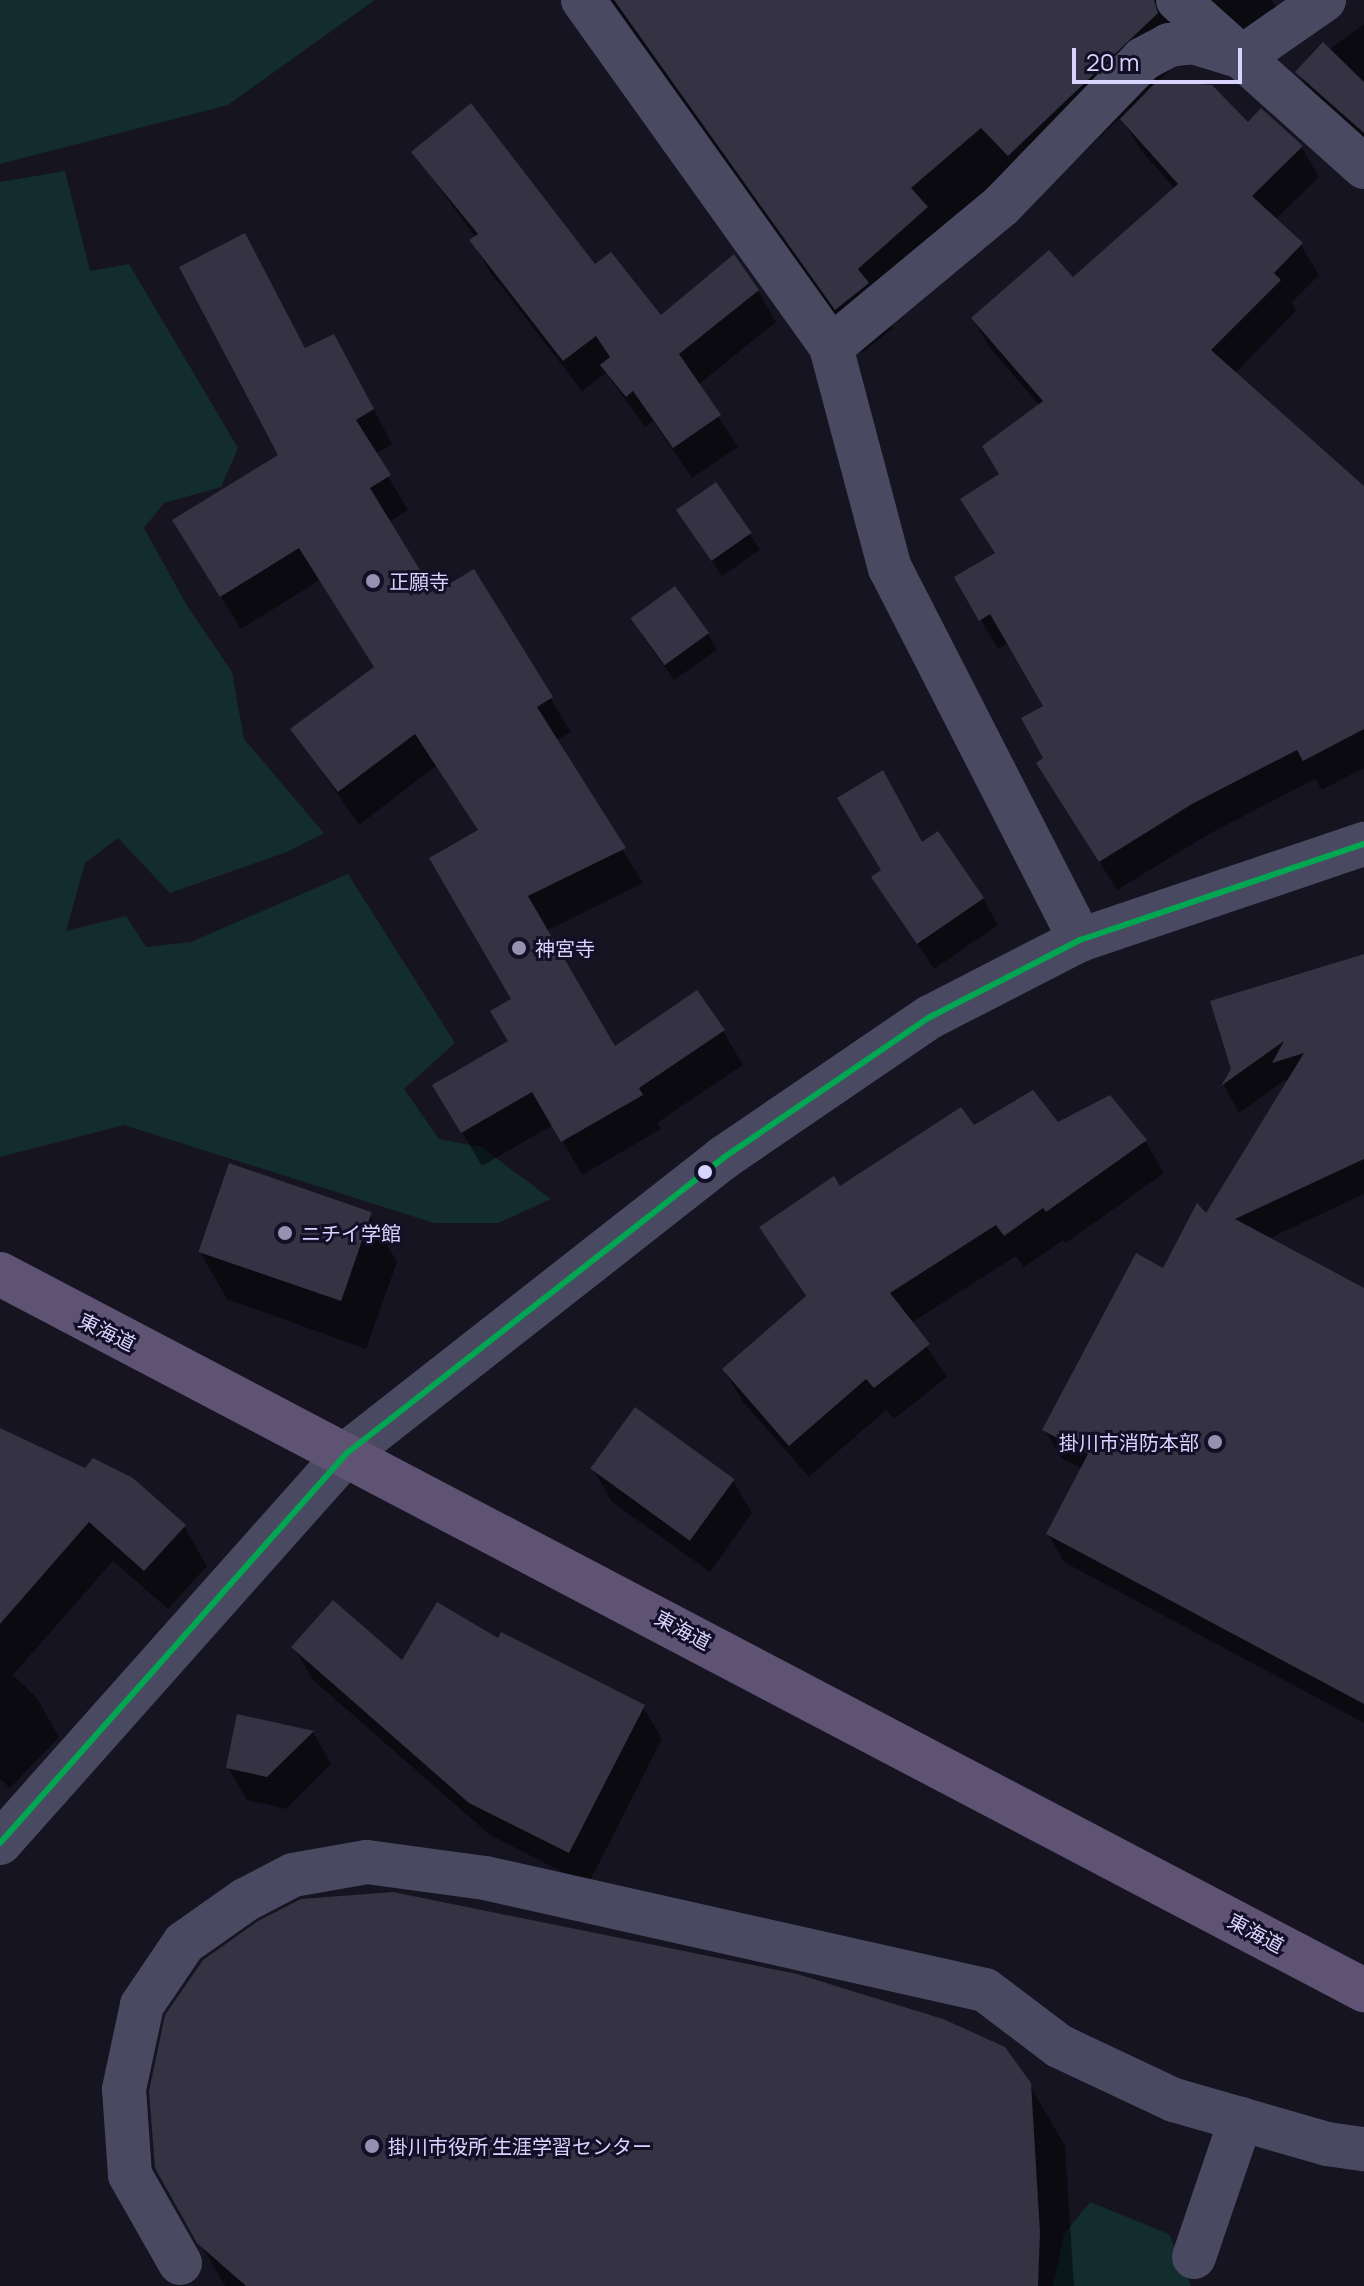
<!DOCTYPE html>
<html>
<head>
<meta charset="utf-8">
<style>
  body { margin:0 }
  #map { position:relative; width:1364px; height:2286px; overflow:hidden; background:#161421; font-family:Manrope,"Noto Sans JP",sans-serif }
  div>[style] { position:absolute }
  [style*='--x'] { left:calc(var(--x)*1px); top:calc(var(--y)*1px); width:calc(var(--w)*1px); rotate:calc(var(--a)*1deg) }
  .green>* { inset:0; background:#132c2d }
  .shadow>* { inset:0; background:#0007 }
  .building>* { inset:0; background:#343243; transform-origin:0 0 }
  .minor>* { height:44px; margin:-22px; padding:0 22px; transform-origin:22px; border-radius:22px; background:#4a4962 }
  .major>* { height:44px; margin:-22px; padding:0 22px; transform-origin:22px; border-radius:22px; background:#5e5373 }
  .bus-1>* { height:6px; margin:-3px; padding:0 3px; transform-origin:3px; border-radius:3px; background:#00a651 }
  .dots>* { width:22px; height:22px; translate:-50% -50%; box-sizing:border-box; border:4px solid #130f26; border-radius:50% }
  span { translate:-50% -50%; white-space:nowrap; text-align:center; line-height:1.15; -webkit-text-stroke:6px #130f26; paint-order:stroke }
  .poi-label { font-size:20px; color:#d9d4ff }
  .left { translate:0 -50%; text-align:left }
  .right { translate:-100% -50%; text-align:right }
  .street-label { font-size:20px; color:#d9d4ff }
  .scale { position:absolute; left:1072px; top:48px; width:170px; height:36px; box-sizing:border-box; border:4px solid #d9d4ff; border-top:0; padding-left:10px; font-size:24px; line-height:28px; white-space:nowrap; color:#d9d4ff; -webkit-text-stroke:6px #130f26; paint-order:stroke }
</style>
</head>
<body>
<div id="map">
  <div class="green">
    <i style="clip-path:polygon(0 0,375px 0,228px 105px,0 164px)"></i>
    <i style="clip-path:polygon(65px 171px,90px 271px,129px 264px,238px 448px,221px 487px,164px 503px,144px 528px,186px 604px,232px 672px,244px 739px,324px 833px,287px 852px,170px 893px,118px 838px,85px 863px,66px 931px,126px 916px,146px 947px,191px 942px,348px 874px,455px 1043px,404px 1089px,439px 1139px,481px 1147px,551px 1199px,498px 1223px,434px 1223px,124px 1125px,0 1157px,0 182px)"></i>
    <i style="clip-path:polygon(1090px 2202px,1169px 2234px,1191px 2286px,1053px 2286px,1064px 2234px)"></i>
  </div>
  <div class="shadow">
    <i style="clip-path:polygon(611px 0,1272px 0,1288px 28px,1182px 58px,1157px 83px,1248px 125px,1261px 111px,1302px 148px,1319px 177px,1275px 220px,1301px 245px,1319px 275px,1292px 302px,1296px 311px,1234px 374px,1364px 488px,1364px 768px,1322px 790px,1315px 779px,1209px 834px,1117px 890px,1056px 793px,1046px 759px,1046px 706px,1009px 643px,998px 649px,956px 578px,995px 555px,1001px 475px,1040px 406px,990px 348px,973px 319px,1073px 279px,1175px 189px,1140px 149px,1121px 117px,1035px 199px,1007px 171px,939px 231px,884px 312px,893px 328px,862px 353px)"></i>
    <i style="clip-path:polygon(1364px 24px,1364px 147px,1316px 104px,1298px 72px)"></i>
    <i style="clip-path:polygon(414px 153px,595px 267px,660px 318px,758px 291px,776px 322px,698px 385px,738px 447px,692px 478px,653px 421px,645px 427px,606px 373px,582px 391px,490px 272px,472px 241px,476px 238px)"></i>
    <i style="clip-path:polygon(264px 270px,306px 350px,353px 370px,392px 444px,375px 454px,408px 510px,389px 522px,434px 595px,473px 571px,571px 732px,556px 741px,643px 883px,546px 931px,614px 1049px,723px 1031px,743px 1065px,657px 1123px,661px 1129px,582px 1175px,553px 1125px,482px 1166px,435px 1086px,510px 1042px,514px 999px,479px 832px,436px 766px,359px 825px,293px 729px,375px 668px,320px 580px,241px 629px,194px 554px,280px 455px)"></i>
    <i style="clip-path:polygon(678px 512px,750px 534px,760px 550px,722px 576px)"></i>
    <i style="clip-path:polygon(641px 634px,708px 634px,717px 650px,674px 680px)"></i>
    <i style="clip-path:polygon(922px 844px,983px 899px,998px 925px,934px 969px,874px 877px)"></i>
    <i style="clip-path:polygon(1364px 956px,1364px 1194px,1268px 1239px,1364px 1290px,1364px 1723px,1064px 1562px,1048px 1534px,1082px 1469px,1061px 1458px,1045px 1430px,1206px 1216px,1287px 1084px,1285px 1080px,1239px 1113px,1224px 1086px,1233px 1069px)"></i>
    <i style="clip-path:polygon(1058px 1124px,1145px 1141px,1164px 1173px,1066px 1243px,1063px 1240px,1024px 1267px,1016px 1256px,911px 1323px,947px 1377px,894px 1419px,886px 1410px,809px 1477px,743px 1402px,724px 1370px,807px 1299px,761px 1227px,973px 1127px)"></i>
    <i style="clip-path:polygon(370px 1215px,397px 1262px,366px 1349px,227px 1299px,200px 1252px)"></i>
    <i style="clip-path:polygon(0 1431px,184px 1526px,207px 1566px,168px 1609px,113px 1561px,13px 1675px,37px 1698px,59px 1737px,10px 1788px,0 1779px)"></i>
    <i style="clip-path:polygon(593px 1469px,733px 1481px,752px 1513px,710px 1572px,612px 1502px)"></i>
    <i style="clip-path:polygon(294px 1647px,643px 1707px,662px 1739px,588px 1885px,490px 1835px,312px 1679px)"></i>
    <i style="clip-path:polygon(313px 1732px,331px 1764px,286px 1809px,247px 1800px,228px 1768px)"></i>
    <i style="clip-path:polygon(1029px 2084px,1065px 2146px,1074px 2286px,225px 2286px,156px 2167px)"></i>
  </div>
  <div class="building">
    <i style="clip-path:polygon(614px 0,1154px 0,1158px 13px,1008px 156px,981px 128px,911px 188px,928px 207px,858px 269px,869px 283px,835px 310px)"></i>
    <i style="clip-path:polygon(1323px 42px,1364px 82px,1364px 133px,1295px 72px)"></i>
    <i style="clip-path:polygon(1157px 81px,1212px 85px,1248px 122px,1261px 108px,1303px 146px,1252px 196px,1303px 243px,1274px 273px,1281px 280px,1211px 350px,1364px 486px,1364px 729px,1303px 761px,1297px 750px,1192px 804px,1099px 862px,1036px 763px,1043px 758px,1021px 718px,1043px 706px,990px 614px,979px 621px,954px 577px,995px 553px,960px 499px,999px 474px,982px 446px,1043px 401px,971px 318px,1049px 250px,1073px 277px,1178px 184px,1120px 119px)"></i>
    <i style="clip-path:polygon(471px 103px,595px 264px,611px 252px,661px 315px,734px 254px,759px 290px,679px 354px,721px 415px,673px 448px,633px 391px,626px 397px,600px 365px,610px 357px,596px 336px,563px 361px,469px 240px,478px 234px,411px 152px)"></i>
    <i style="clip-path:polygon(245px 233px,305px 348px,334px 334px,374px 409px,356px 420px,391px 475px,370px 488px,434px 593px,474px 569px,553px 697px,537px 707px,626px 848px,528px 896px,615px 1046px,697px 990px,725px 1030px,639px 1088px,643px 1095px,561px 1142px,532px 1092px,461px 1133px,432px 1085px,508px 1041px,490px 1011px,511px 999px,429px 858px,478px 830px,415px 734px,338px 792px,290px 729px,374px 667px,299px 548px,220px 597px,172px 520px,278px 455px,179px 267px)"></i>
    <i style="left:716px;top:482px;width:62px;height:49px;rotate:55deg"></i>
    <i style="left:675px;top:586px;width:58px;height:55px;rotate:54deg"></i>
    <i style="clip-path:polygon(883px 770px,922px 842px,938px 831px,984px 898px,917px 944px,871px 877px,881px 870px,837px 798px)"></i>
    <i style="clip-path:polygon(1364px 954px,1364px 1159px,1235px 1219px,1364px 1288px,1364px 1704px,1046px 1534px,1088px 1454px,1042px 1430px,1136px 1253px,1163px 1268px,1197px 1203px,1206px 1213px,1304px 1053px,1272px 1063px,1284px 1041px,1221px 1086px,1231px 1069px,1210px 1001px)"></i>
    <i style="clip-path:polygon(1033px 1090px,1058px 1122px,1110px 1095px,1147px 1140px,1046px 1212px,1043px 1208px,1004px 1236px,996px 1225px,890px 1293px,930px 1344px,874px 1388px,866px 1379px,789px 1446px,722px 1369px,806px 1296px,759px 1227px,834px 1176px,840px 1186px,961px 1107px,974px 1125px)"></i>
    <i style="left:229px;top:1163px;width:151px;height:94px;rotate:19deg"></i>
    <i style="left:635px;top:1407px;width:123px;height:76px;rotate:36deg"></i>
    <i style="clip-path:polygon(0 1428px,85px 1468px,93px 1458px,133px 1478px,186px 1525px,144px 1571px,89px 1522px,0 1624px)"></i>
    <i style="clip-path:polygon(333px 1600px,402px 1660px,437px 1602px,498px 1638px,501px 1632px,645px 1705px,569px 1853px,469px 1803px,291px 1647px)"></i>
    <i style="clip-path:polygon(237px 1714px,314px 1731px,267px 1777px,226px 1768px)"></i>
    <i style="clip-path:polygon(393px 1892px,797px 1974px,943px 2019px,1005px 2047px,1031px 2083px,1040px 2233px,1038px 2286px,246px 2286px,197px 2243px,155px 2168px,149px 2091px,165px 2015px,203px 1960px,258px 1921px,301px 1899px)"></i>
  </div>
  <div class="minor">
    <i style="--x:583;--y:0;--w:427;--a:54.4"></i>
    <i style="--x:831;--y:347;--w:229;--a:75.1"></i>
    <i style="--x:890;--y:568;--w:418;--a:62.9"></i>
    <i style="--x:1178;--y:0;--w:250;--a:41.9"></i>
    <i style="--x:831;--y:347;--w:221;--a:-39.7"></i>
    <i style="--x:1001;--y:206;--w:204;--a:-46"></i>
    <i style="--x:1143;--y:59;--w:30;--a:-28"></i>
    <i style="--x:1169;--y:45;--w:24;--a:-7"></i>
    <i style="--x:1193;--y:42;--w:51;--a:17"></i>
    <i style="--x:1242;--y:57;--w:100;--a:-34.8"></i>
    <i style="--x:0;--y:1843;--w:522;--a:-48.34"></i>
    <i style="--x:347;--y:1453;--w:478;--a:-38.1"></i>
    <i style="--x:723;--y:1158;--w:250;--a:-34.3"></i>
    <i style="--x:930;--y:1017;--w:169;--a:-27.2"></i>
    <i style="--x:1080;--y:940;--w:300;--a:-18.7"></i>
    <i style="--x:1194;--y:2257;--w:146;--a:-71.2"></i>
    <i style="--x:180;--y:2263;--w:101;--a:-119.6"></i>
    <i style="--x:130;--y:2175;--w:86;--a:-94"></i>
    <i style="--x:124;--y:2089;--w:86;--a:-77.9"></i>
    <i style="--x:142;--y:2005;--w:75;--a:-55.9"></i>
    <i style="--x:184;--y:1943;--w:75;--a:-35.2"></i>
    <i style="--x:245;--y:1900;--w:54;--a:-27.5"></i>
    <i style="--x:293;--y:1875;--w:75;--a:-10"></i>
    <i style="--x:367;--y:1862;--w:119;--a:7.7"></i>
    <i style="--x:485;--y:1878;--w:512;--a:12.63"></i>
    <i style="--x:985;--y:1990;--w:93;--a:37.1"></i>
    <i style="--x:1059;--y:2046;--w:127;--a:25.2"></i>
    <i style="--x:1174;--y:2100;--w:159;--a:16"></i>
    <i style="--x:1327;--y:2144;--w:37;--a:8"></i>
  </div>
  <div class="major">
    <i style="--x:0;--y:1274;--w:1541;--a:27.7"></i>
  </div>
  <div class="bus-1">
    <i style="--x:0;--y:1843;--w:522;--a:-48.34"></i>
    <i style="--x:347;--y:1453;--w:478;--a:-38.1"></i>
    <i style="--x:723;--y:1158;--w:250;--a:-34.3"></i>
    <i style="--x:930;--y:1017;--w:169;--a:-27.2"></i>
    <i style="--x:1080;--y:940;--w:300;--a:-18.7"></i>
  </div>
  <div class="dots">
    <i style="left:373px;top:581px;background:#9591b1"></i>
    <i style="left:519px;top:948px;background:#9591b1"></i>
    <i style="left:705px;top:1172px;background:#d9d4ff"></i>
    <i style="left:285px;top:1233px;background:#9591b1"></i>
    <i style="left:1215px;top:1442px;background:#9591b1"></i>
    <i style="left:372px;top:2146px;background:#9591b1"></i>
  </div>
  <div class="poi-label">
    <span class="left" style="left:389px;top:581px">正願寺</span>
    <span class="left" style="left:535px;top:948px">神宮寺</span>
    <span class="left" style="left:301px;top:1233px">ニチイ学館</span>
    <span class="right" style="left:1199px;top:1442px">掛川市消防本部</span>
    <span class="left" style="left:388px;top:2146px">掛川市役所 生涯学習センター</span>
  </div>
  <div class="street-label">
    <span style="left:107px;top:1332px;rotate:26deg">東海道</span>
    <span style="left:683px;top:1630px;rotate:28deg">東海道</span>
    <span style="left:1256px;top:1933px;rotate:28deg">東海道</span>
  </div>
  <div class="scale">20 m</div>
</div>
</body>
</html>
